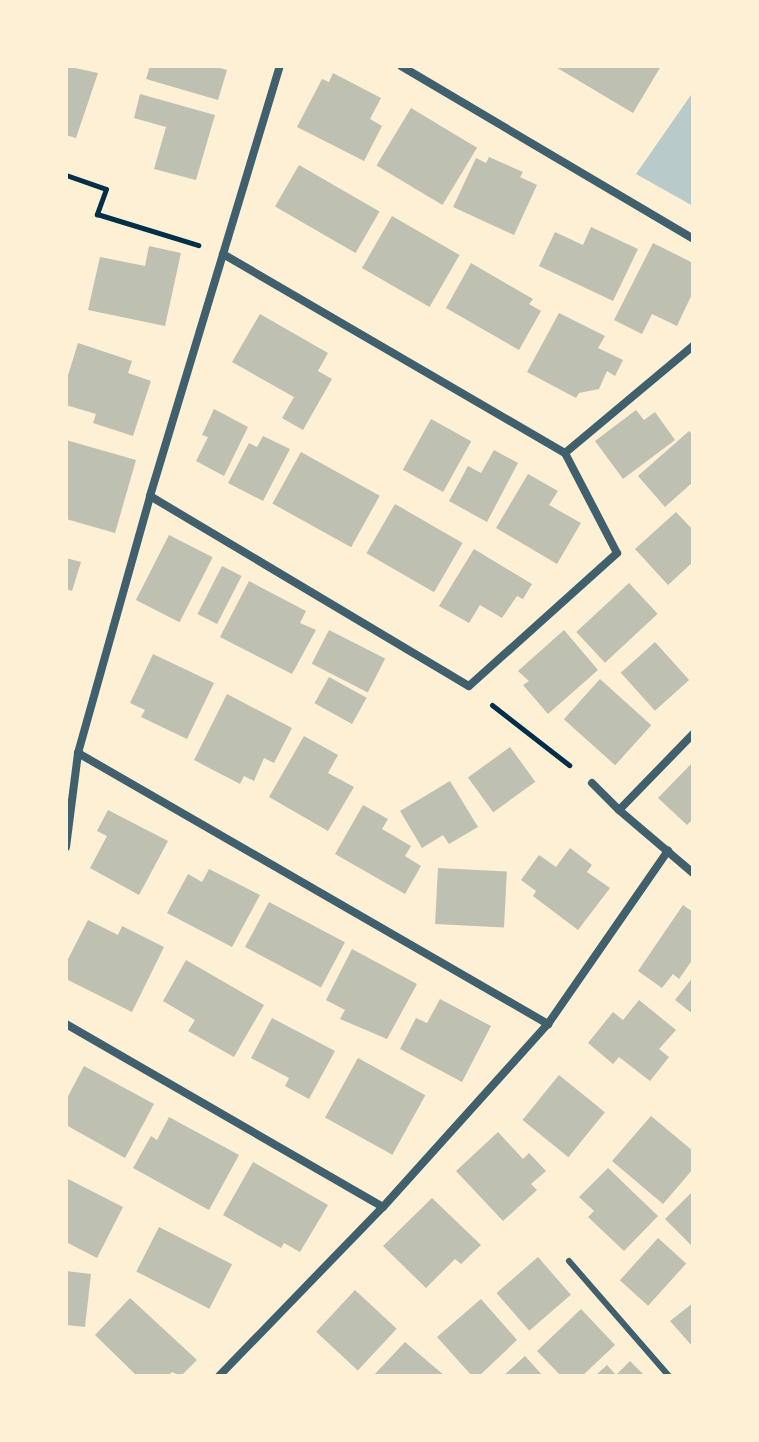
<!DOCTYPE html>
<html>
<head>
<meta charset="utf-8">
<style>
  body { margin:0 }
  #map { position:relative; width:759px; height:1442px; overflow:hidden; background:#fdf0d5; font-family:"DM Sans",sans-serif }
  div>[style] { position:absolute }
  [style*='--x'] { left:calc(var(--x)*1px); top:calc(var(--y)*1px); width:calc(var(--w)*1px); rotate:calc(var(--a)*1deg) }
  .green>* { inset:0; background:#b9caca }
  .building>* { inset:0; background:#bec0b2; transform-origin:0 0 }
  .path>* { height:5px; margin:-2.5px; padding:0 2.5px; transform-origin:2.5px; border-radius:2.5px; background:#003049 }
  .service>* { height:6px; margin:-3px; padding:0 3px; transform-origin:3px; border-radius:3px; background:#3f606c }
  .minor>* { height:8px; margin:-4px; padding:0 4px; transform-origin:4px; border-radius:4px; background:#3f606c }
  span { translate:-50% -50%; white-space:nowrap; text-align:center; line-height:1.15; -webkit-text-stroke:8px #fdf0d5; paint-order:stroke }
  .frame { position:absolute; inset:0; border:68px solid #fdf0d5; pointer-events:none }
</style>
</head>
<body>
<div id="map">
  <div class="green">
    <i style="clip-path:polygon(693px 92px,693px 206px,636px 174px)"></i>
  </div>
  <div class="building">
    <i style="clip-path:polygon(66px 66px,98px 73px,76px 138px,66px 135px)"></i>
    <i style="clip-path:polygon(150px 66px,213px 66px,227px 70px,218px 100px,146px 79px)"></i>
    <i style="clip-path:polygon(554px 66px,661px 66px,633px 113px)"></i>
    <i style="clip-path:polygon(333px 73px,381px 98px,370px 119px,382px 126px,364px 161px,297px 127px,322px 79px,329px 82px)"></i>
    <i style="clip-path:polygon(140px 94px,215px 115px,196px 180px,154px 169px,166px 127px,134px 118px)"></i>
    <i style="left:411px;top:108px;width:77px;height:67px;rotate:31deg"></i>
    <i style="clip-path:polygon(489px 157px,523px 172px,520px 177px,537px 185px,514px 235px,453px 207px,476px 158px,486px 163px)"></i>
    <i style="left:299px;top:165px;width:93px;height:48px;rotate:30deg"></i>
    <i style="left:392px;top:216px;width:78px;height:60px;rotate:30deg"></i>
    <i style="clip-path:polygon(591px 227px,638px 249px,613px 301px,539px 266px,555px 232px,583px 245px)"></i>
    <i style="clip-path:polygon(653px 243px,693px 263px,693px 292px,677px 326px,652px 314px,642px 334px,614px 320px)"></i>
    <i style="clip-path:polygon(149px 246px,181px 253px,165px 326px,88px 310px,100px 257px,145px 266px)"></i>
    <i style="clip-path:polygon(471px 263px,533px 299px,529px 304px,541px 311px,519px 350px,446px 308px)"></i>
    <i style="clip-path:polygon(559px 313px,605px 336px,598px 348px,623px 360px,615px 376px,607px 371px,599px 389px,579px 393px,576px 398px,527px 372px)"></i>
    <i style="clip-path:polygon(260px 314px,328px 353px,318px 371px,332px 379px,303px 430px,282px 418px,294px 397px,232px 362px)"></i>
    <i style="clip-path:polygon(78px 343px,132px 361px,128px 373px,151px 381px,133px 436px,93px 423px,96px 414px,66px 405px,66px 382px)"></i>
    <i style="clip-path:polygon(214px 409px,248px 427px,224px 476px,196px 461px,208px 437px,202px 435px)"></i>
    <i style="clip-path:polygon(636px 410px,644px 420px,655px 412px,675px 440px,623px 479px,595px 441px)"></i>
    <i style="left:431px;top:419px;width:46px;height:58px;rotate:29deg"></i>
    <i style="clip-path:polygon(689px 431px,693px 435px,693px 482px,665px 507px,638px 476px)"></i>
    <i style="clip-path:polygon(263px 436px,290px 449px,263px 501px,228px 483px,249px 443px,257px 447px)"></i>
    <i style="clip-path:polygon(66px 440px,136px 460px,115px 533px,66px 519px)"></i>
    <i style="clip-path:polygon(494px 450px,518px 463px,487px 522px,449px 501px,468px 466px,481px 473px)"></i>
    <i style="left:301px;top:452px;width:90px;height:59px;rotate:29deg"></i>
    <i style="clip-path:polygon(528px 474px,558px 491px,549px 505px,581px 523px,557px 564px,496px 528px)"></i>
    <i style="left:395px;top:504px;width:78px;height:57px;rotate:30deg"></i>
    <i style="clip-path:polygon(676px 512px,693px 530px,693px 562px,668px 585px,635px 549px)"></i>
    <i style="left:169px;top:535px;width:49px;height:73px;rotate:27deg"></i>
    <i style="clip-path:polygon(474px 549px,532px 584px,523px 599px,517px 596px,502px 618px,480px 605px,469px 623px,439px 606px)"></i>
    <i style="clip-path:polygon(66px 558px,81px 562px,72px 591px,66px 589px)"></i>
    <i style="left:222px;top:566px;width:22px;height:54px;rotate:27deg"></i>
    <i style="clip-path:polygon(249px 581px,306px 611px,300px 623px,316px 630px,292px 674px,220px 637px)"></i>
    <i style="left:629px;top:583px;width:42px;height:72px;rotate:47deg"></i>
    <i style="left:329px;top:630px;width:63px;height:38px;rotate:27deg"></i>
    <i style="clip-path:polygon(564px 630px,598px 670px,548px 714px,523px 685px,529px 681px,518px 671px)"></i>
    <i style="left:655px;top:642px;width:51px;height:46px;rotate:48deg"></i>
    <i style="clip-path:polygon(153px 654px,214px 683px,187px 739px,141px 717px,145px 710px,130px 703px)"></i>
    <i style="left:329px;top:677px;width:43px;height:30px;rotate:29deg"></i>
    <i style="left:600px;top:679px;width:69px;height:54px;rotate:42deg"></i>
    <i style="clip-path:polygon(227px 694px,292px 728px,274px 763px,264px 758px,254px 781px,244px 776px,240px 784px,194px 760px)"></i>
    <i style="clip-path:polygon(304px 736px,338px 755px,328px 773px,354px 787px,328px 831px,269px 797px)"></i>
    <i style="left:510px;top:747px;width:43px;height:52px;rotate:54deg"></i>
    <i style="clip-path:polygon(693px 762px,693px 819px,687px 825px,658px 798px)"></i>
    <i style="clip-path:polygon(450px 781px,478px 827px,449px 844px,443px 835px,422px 848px,400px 811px)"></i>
    <i style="clip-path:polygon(363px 805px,388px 819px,382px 829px,411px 846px,405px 856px,421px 866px,405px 894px,335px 854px)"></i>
    <i style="clip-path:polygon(108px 810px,168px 841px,139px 895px,90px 868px,107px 836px,97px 831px)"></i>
    <i style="clip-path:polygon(570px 848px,592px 865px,587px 872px,610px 888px,578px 930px,533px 896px,536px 891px,521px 880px,539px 855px,556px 867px)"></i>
    <i style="left:438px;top:868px;width:69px;height:56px;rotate:3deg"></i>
    <i style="clip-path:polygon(209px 869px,260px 895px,232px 947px,167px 913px,188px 874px,202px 882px)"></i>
    <i style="left:269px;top:902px;width:86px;height:51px;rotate:28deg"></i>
    <i style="clip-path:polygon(683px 905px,693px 912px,693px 959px,679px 979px,673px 974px,662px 988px,638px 971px)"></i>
    <i style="clip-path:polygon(88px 920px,118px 935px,122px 926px,164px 947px,132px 1012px,66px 979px,66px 963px)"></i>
    <i style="clip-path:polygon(352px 949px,417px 984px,387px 1039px,340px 1019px,345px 1010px,326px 1000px)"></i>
    <i style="clip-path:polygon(186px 960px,264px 1005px,234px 1057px,188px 1031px,195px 1020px,163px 1001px)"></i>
    <i style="clip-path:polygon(693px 977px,693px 1014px,675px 1000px)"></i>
    <i style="clip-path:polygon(440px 999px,491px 1026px,462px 1082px,400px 1049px,416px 1018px,427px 1023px)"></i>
    <i style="clip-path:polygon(639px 1000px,676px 1030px,659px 1049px,669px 1057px,650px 1081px,619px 1057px,613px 1064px,588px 1043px,613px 1012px,623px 1020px)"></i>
    <i style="clip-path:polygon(272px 1018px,335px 1051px,309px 1099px,285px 1086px,289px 1078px,251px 1058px)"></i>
    <i style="left:358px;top:1058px;width:77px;height:68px;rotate:29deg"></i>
    <i style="clip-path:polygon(84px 1066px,154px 1104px,125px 1158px,66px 1125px,66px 1100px)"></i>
    <i style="left:559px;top:1075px;width:59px;height:58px;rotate:39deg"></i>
    <i style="clip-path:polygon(651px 1116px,693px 1151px,693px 1169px,663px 1204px,612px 1161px)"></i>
    <i style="clip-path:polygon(169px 1117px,239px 1155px,209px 1210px,133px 1168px,151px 1136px,157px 1140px)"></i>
    <i style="clip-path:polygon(498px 1132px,523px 1159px,529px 1153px,546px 1171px,531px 1184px,537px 1190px,503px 1221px,456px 1171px)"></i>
    <i style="clip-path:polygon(253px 1162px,328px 1205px,300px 1252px,284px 1243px,281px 1248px,223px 1215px)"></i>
    <i style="clip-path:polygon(608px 1168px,658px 1216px,624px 1251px,588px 1217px,594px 1211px,579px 1197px)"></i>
    <i style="clip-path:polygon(68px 1179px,123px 1207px,97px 1258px,66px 1242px)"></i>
    <i style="clip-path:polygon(693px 1191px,693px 1247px,665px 1219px)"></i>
    <i style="clip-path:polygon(432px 1198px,481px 1245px,461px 1264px,455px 1259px,426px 1288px,383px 1246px)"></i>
    <i style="left:159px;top:1227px;width:82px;height:50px;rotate:27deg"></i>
    <i style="left:658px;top:1238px;width:38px;height:57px;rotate:42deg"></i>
    <i style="left:538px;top:1257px;width:50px;height:55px;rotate:49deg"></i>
    <i style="clip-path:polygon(66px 1271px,91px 1274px,85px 1327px,66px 1325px)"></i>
    <i style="left:355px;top:1290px;width:57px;height:57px;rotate:43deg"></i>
    <i style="clip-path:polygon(130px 1298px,197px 1360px,181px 1376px,172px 1372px,168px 1376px,137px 1376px,95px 1335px)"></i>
    <i style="clip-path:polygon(481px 1299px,517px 1340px,479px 1376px,472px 1376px,437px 1337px)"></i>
    <i style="clip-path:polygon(693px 1303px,693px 1347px,670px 1321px)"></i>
    <i style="clip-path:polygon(581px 1309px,615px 1345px,582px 1376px,561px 1376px,537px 1351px)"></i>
    <i style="clip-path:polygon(405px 1342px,445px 1376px,373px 1376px)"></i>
    <i style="clip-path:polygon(525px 1356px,543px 1376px,503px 1376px)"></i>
    <i style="clip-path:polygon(630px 1361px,645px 1376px,595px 1376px,607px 1365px,616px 1375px)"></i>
  </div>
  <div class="path">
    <i style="--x:66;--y:175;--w:42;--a:19.3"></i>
    <i style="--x:106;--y:189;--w:27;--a:110"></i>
    <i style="--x:97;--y:214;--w:106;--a:17.1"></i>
    <i style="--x:492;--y:705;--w:98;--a:37.9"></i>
  </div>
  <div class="service">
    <i style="--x:569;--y:1261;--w:152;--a:49"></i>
  </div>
  <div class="minor">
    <i style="--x:401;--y:66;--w:339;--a:30.6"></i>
    <i style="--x:223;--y:254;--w:396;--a:30.2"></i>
    <i style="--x:565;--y:453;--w:167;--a:-39.9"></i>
    <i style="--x:150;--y:496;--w:371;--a:30.8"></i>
    <i style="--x:469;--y:686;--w:199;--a:-41.9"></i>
    <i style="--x:617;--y:553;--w:113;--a:-117.5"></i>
    <i style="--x:693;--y:734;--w:106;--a:134.2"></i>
    <i style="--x:619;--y:810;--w:97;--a:40.4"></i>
    <i style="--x:78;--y:753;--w:543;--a:29.97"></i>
    <i style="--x:592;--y:783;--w:38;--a:45"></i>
    <i style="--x:66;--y:847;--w:95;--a:-82.7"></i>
    <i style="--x:78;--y:753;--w:267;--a:-74.3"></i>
    <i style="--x:150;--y:496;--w:449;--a:-73.2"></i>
    <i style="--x:66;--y:1024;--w:366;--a:30"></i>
    <i style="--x:219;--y:1376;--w:235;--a:-45.9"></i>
    <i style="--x:383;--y:1207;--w:246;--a:-48"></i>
    <i style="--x:548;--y:1024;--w:211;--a:-55.3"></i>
  </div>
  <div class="frame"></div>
</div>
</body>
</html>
